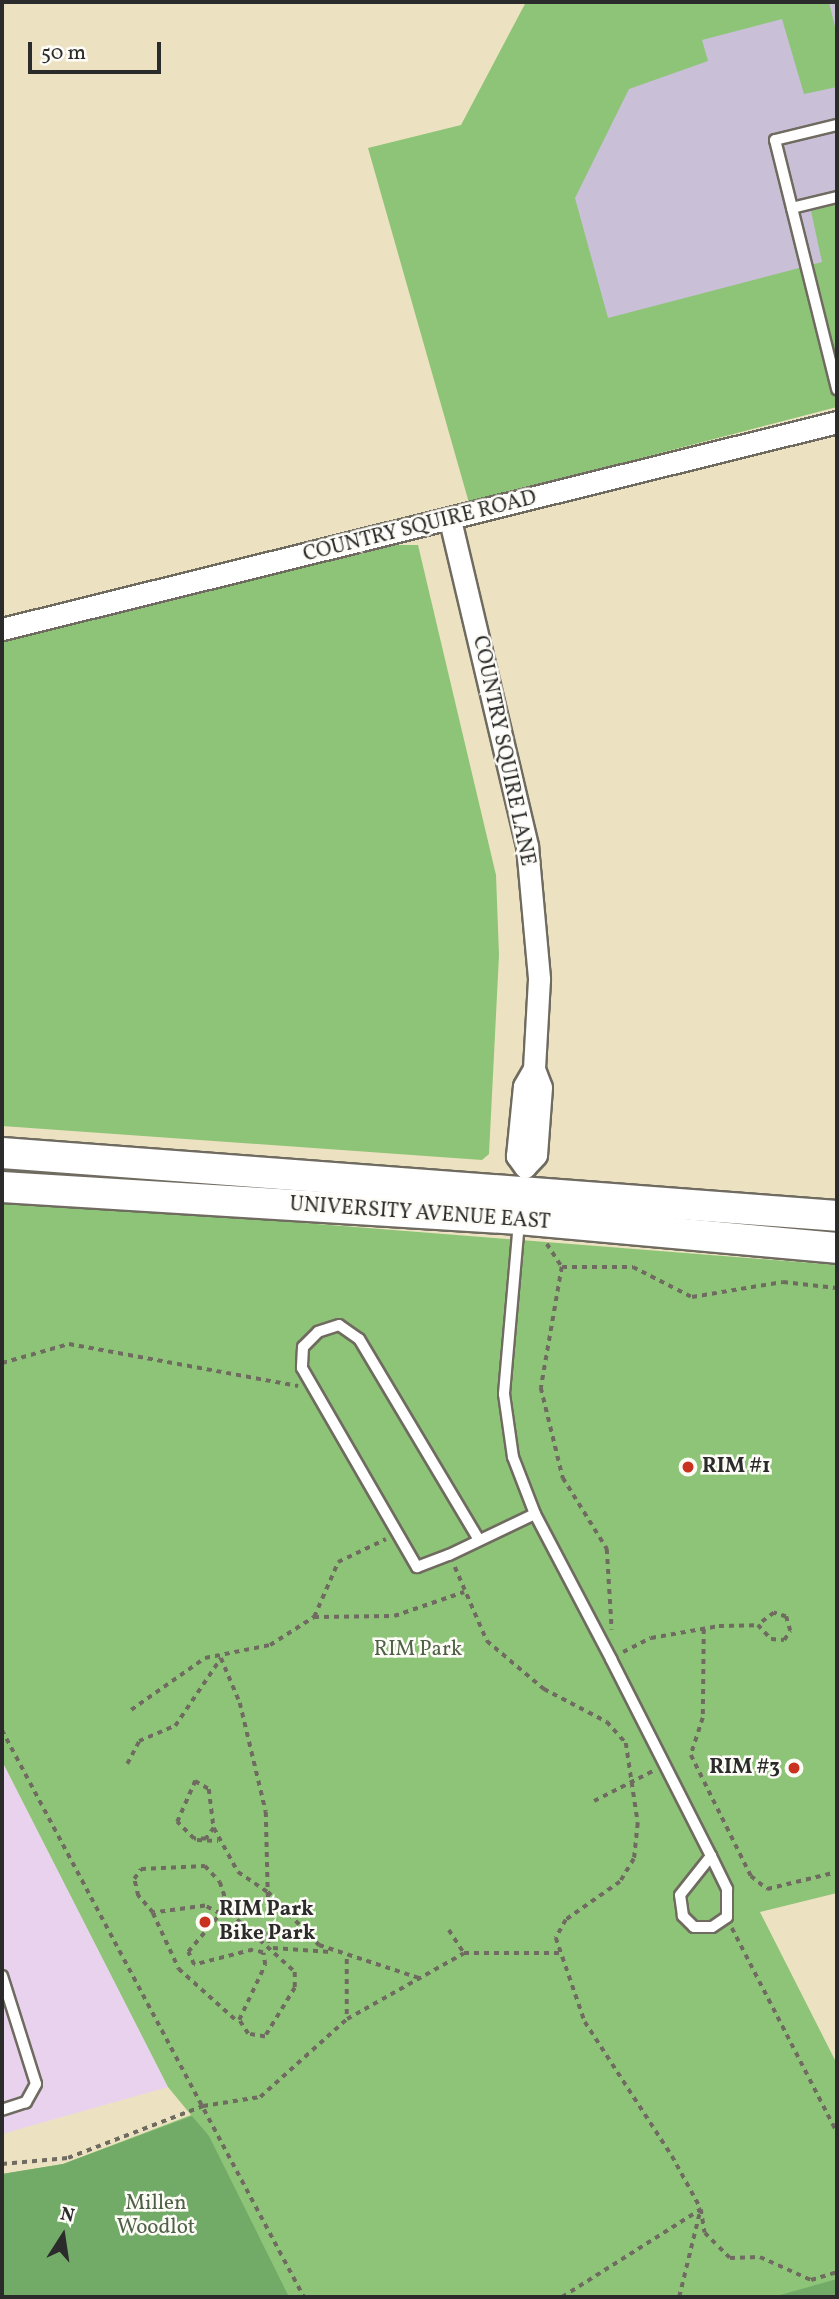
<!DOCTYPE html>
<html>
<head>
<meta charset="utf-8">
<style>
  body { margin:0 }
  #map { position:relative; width:839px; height:2299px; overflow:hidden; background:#ece2c1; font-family:Vollkorn,serif }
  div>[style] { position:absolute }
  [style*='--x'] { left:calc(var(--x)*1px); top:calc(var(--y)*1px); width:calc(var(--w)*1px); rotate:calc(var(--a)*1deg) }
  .built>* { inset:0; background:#e9d2ed }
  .industrial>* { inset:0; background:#c9bfd7 }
  .green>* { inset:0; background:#8ec477 }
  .forest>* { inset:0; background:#72aa68 }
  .path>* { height:3.5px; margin-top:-1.75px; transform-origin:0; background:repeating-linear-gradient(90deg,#6f6b60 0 5px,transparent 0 10px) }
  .roads { filter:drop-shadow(2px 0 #6f6b60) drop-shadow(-2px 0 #6f6b60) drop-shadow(0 2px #6f6b60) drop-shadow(0 -2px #6f6b60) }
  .lane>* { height:10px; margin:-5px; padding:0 5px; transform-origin:5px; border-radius:5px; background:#fff }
  .street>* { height:21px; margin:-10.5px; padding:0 10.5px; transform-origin:10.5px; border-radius:10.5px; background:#fff }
  .secondary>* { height:30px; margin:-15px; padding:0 15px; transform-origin:15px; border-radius:15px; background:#fff }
  .dots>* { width:19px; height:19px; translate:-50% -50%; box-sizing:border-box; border:4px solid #fdfcf7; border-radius:50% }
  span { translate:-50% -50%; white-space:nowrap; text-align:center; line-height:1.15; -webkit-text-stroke:5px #fdfcf7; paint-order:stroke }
  .street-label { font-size:21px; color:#2b2b2b }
  .poi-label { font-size:21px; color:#2b2b2b; font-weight:700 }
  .left { translate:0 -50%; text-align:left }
  .right { translate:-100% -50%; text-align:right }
  .park-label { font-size:21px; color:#4e6146 }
  .frame { position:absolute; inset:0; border:4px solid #2b2b2b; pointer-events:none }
  .north { position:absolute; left:28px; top:2201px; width:70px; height:70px; -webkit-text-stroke:5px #fdfcf7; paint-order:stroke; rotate:12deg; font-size:19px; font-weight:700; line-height:28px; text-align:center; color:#2b2b2b }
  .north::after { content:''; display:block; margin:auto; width:24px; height:32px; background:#2b2b2b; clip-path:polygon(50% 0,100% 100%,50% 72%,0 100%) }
  .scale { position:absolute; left:28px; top:42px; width:133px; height:32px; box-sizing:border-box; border:4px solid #2b2b2b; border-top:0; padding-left:9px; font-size:21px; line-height:24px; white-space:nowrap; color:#2b2b2b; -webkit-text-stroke:5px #fdfcf7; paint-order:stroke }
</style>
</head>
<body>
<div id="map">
  <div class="built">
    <i style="clip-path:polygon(2px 1761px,168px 2087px,2px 2134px)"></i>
  </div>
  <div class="industrial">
    <i style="clip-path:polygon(809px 2px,837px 2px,837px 283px,583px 347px,557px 198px,607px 57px)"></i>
  </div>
  <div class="green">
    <i style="clip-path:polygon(526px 2px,829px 2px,837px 35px,837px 87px,804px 94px,782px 19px,702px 40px,708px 61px,629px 89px,575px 198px,608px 318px,822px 262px,811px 211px,837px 204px,837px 407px,469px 503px,368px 148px,461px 125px)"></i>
    <i style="clip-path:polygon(389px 545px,418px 545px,496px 875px,499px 955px,489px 1154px,482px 1160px,2px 1126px,2px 640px)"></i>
    <i style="clip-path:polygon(2px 1199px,837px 1265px,837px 1893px,760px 1912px,837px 2064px,837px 2297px,2px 2297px,2px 2174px,63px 2164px,191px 2115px,168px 2087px,2px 1761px)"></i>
  </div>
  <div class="forest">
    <i style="clip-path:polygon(192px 2116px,209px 2136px,289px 2297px,2px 2297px,2px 2174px,63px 2164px)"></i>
    <i style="clip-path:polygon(837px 2279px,837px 2297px,773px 2297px)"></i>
  </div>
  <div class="path">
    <i style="--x:547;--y:1244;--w:27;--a:57"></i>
    <i style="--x:562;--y:1267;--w:123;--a:99.8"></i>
    <i style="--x:541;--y:1388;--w:93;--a:76.3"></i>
    <i style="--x:563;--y:1478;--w:84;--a:58.2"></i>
    <i style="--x:607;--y:1549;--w:81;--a:86.5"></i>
    <i style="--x:562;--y:1267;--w:71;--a:0"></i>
    <i style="--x:633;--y:1267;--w:66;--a:27"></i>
    <i style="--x:692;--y:1297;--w:92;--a:-9.4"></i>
    <i style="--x:783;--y:1282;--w:54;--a:6.3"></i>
    <i style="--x:2;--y:1363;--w:70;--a:-15.8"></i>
    <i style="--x:69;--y:1344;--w:233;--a:10.4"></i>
    <i style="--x:455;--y:1567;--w:81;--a:66.6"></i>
    <i style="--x:487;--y:1641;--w:75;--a:40.1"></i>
    <i style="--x:544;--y:1689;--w:71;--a:27.6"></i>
    <i style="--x:607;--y:1722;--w:28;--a:48"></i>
    <i style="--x:626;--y:1743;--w:81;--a:81.5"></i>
    <i style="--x:638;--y:1823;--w:36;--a:96"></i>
    <i style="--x:634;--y:1859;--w:27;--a:121"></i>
    <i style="--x:620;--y:1882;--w:66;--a:144.9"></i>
    <i style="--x:566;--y:1920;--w:21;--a:119"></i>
    <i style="--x:556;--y:1938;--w:89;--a:71"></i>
    <i style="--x:585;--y:2022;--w:160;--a:57"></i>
    <i style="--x:672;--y:2156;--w:60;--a:61.3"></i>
    <i style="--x:701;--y:2209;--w:24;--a:81"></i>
    <i style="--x:705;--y:2233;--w:35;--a:45"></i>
    <i style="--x:730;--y:2258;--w:30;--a:-2"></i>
    <i style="--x:760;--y:2257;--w:56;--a:24.3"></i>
    <i style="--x:811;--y:2280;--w:27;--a:-17"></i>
    <i style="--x:314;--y:1617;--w:80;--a:-0.7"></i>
    <i style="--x:394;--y:1616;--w:74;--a:-18.9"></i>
    <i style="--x:704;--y:1629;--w:89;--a:90.6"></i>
    <i style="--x:703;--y:1718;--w:39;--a:108"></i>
    <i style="--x:691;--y:1755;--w:135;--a:63.6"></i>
    <i style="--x:751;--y:1876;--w:21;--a:39"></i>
    <i style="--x:767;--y:1889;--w:72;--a:-13.7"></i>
    <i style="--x:623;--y:1652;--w:31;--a:-27"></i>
    <i style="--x:651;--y:1638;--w:69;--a:-10"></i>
    <i style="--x:719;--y:1626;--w:39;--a:-1"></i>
    <i style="--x:758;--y:1625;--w:19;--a:47"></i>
    <i style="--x:771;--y:1639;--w:13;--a:4"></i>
    <i style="--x:784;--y:1640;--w:11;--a:-56"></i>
    <i style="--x:790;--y:1631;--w:15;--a:-106"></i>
    <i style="--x:786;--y:1617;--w:13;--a:-162"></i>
    <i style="--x:774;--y:1613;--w:20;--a:143"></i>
    <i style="--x:131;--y:1710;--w:90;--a:-35.1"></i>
    <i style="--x:205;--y:1658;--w:66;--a:-11.3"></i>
    <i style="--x:270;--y:1645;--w:52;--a:-32.5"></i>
    <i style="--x:314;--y:1617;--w:60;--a:-66.4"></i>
    <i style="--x:338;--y:1562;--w:53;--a:-25.6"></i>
    <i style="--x:2;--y:1730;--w:642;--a:61.96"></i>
    <i style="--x:127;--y:1764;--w:26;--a:-62"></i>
    <i style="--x:139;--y:1741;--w:39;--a:-23"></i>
    <i style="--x:175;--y:1726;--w:82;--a:-55.9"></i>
    <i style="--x:221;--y:1658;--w:49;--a:67.1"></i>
    <i style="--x:240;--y:1703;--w:112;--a:76.6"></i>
    <i style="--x:266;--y:1812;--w:80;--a:88.6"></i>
    <i style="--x:268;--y:1892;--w:74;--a:46.1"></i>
    <i style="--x:319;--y:1945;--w:105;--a:18.3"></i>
    <i style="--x:195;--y:1781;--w:16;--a:30"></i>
    <i style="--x:209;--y:1789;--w:39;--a:83"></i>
    <i style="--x:214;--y:1828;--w:14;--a:126"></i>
    <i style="--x:206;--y:1839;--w:12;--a:180"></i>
    <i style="--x:194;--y:1839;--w:24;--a:-135"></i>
    <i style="--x:177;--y:1822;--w:45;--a:-66.3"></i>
    <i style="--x:594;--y:1801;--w:66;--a:-27"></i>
    <i style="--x:214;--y:1828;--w:50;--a:61.4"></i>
    <i style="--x:238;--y:1872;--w:36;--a:34"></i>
    <i style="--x:268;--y:1892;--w:51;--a:88.9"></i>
    <i style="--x:197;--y:1840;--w:21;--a:3"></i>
    <i style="--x:205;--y:1866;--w:22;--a:47"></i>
    <i style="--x:220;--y:1882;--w:33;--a:72"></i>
    <i style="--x:230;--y:1913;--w:88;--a:42.2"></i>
    <i style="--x:295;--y:1972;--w:16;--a:90"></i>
    <i style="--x:295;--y:1988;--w:57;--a:121.5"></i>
    <i style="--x:265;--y:2037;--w:17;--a:-170"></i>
    <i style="--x:248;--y:2034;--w:17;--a:-123"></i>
    <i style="--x:239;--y:2020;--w:61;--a:-64.7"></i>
    <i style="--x:265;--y:1965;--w:12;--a:-99"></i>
    <i style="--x:263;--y:1953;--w:10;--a:-163"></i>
    <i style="--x:253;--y:1950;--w:61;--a:165.7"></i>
    <i style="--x:194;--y:1965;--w:14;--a:-115"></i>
    <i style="--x:188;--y:1952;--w:50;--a:-49.9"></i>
    <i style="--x:220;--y:1914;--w:17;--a:-152"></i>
    <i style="--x:205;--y:1906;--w:52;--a:172.3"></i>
    <i style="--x:153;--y:1913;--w:23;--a:-131"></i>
    <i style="--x:138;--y:1896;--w:17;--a:-103"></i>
    <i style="--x:134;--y:1879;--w:12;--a:-55"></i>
    <i style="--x:141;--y:1869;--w:64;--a:-2.7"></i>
    <i style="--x:153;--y:1913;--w:62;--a:65.1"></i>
    <i style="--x:179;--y:1969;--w:79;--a:41.9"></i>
    <i style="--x:732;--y:1928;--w:229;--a:62.8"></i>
    <i style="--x:449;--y:1930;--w:27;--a:57"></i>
    <i style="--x:464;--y:1953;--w:97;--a:0"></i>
    <i style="--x:273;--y:1948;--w:58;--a:3.9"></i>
    <i style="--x:347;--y:1959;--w:60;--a:90"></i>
    <i style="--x:2;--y:2164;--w:66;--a:-5.2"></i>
    <i style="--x:68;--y:2158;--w:145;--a:-21.1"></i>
    <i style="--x:203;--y:2106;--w:58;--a:-9"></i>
    <i style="--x:260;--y:2097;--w:117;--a:-41.9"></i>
    <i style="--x:347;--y:2019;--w:134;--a:-29.4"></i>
    <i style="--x:562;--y:2297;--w:165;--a:-32.3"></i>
    <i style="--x:679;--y:2297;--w:89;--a:-76.3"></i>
  </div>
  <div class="roads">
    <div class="lane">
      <i style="--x:837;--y:197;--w:46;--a:166.3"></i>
      <i style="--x:792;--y:208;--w:187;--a:76"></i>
      <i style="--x:792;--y:208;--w:70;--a:-104"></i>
      <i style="--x:775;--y:140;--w:64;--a:-13.6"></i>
      <i style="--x:519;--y:1222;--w:173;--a:95"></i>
      <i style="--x:504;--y:1394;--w:64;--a:81.9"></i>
      <i style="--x:513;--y:1457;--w:61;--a:68.9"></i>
      <i style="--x:535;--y:1514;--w:164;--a:62.3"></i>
      <i style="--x:611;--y:1659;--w:221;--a:63.1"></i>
      <i style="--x:711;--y:1856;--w:37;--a:64"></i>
      <i style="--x:727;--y:1889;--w:28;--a:90"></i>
      <i style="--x:727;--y:1917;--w:18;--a:146"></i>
      <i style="--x:712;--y:1927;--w:18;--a:180"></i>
      <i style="--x:694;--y:1927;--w:16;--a:-135"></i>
      <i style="--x:683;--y:1916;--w:21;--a:-98"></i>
      <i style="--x:680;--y:1895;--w:50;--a:-51.5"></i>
      <i style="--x:479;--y:1540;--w:234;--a:-120.8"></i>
      <i style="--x:359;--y:1339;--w:24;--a:-145"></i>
      <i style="--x:339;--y:1325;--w:22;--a:162"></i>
      <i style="--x:318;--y:1332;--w:21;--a:135"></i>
      <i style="--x:303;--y:1347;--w:21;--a:93"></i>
      <i style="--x:302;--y:1368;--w:230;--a:60"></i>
      <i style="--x:417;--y:1567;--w:34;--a:-21"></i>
      <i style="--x:449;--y:1555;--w:95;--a:-25.5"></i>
      <i style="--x:2;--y:1976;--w:113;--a:72.5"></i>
      <i style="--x:36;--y:2084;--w:21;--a:119"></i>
      <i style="--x:26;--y:2102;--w:25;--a:162"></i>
    </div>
    <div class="street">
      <i style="--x:450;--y:520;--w:335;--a:76.7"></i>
      <i style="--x:527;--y:846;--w:134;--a:84.8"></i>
      <i style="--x:539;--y:979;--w:90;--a:93.2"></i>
      <i style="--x:534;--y:1069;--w:19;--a:69"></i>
      <i style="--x:541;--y:1087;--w:68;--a:94.2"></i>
      <i style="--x:536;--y:1155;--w:16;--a:133"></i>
      <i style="--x:525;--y:1167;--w:14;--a:-126"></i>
      <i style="--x:517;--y:1156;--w:70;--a:-84.3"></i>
      <i style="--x:524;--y:1086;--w:20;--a:-60"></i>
      <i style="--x:2;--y:629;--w:860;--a:-13.92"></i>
    </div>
    <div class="secondary">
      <i style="--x:2;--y:1153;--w:837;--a:4.31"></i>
      <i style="--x:2;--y:1187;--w:518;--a:3.54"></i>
      <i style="--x:519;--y:1219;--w:319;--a:5.2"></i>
    </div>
  </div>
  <div class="dots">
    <i style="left:688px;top:1467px;background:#c8321e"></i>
    <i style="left:794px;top:1768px;background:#c8321e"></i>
    <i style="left:205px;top:1922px;background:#c8321e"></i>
  </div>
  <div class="street-label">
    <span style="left:420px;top:527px;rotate:-14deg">COUNTRY SQUIRE ROAD</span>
    <span style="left:503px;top:751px;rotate:78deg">COUNTRY SQUIRE LANE</span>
    <span style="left:420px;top:1214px;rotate:4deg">UNIVERSITY AVENUE EAST</span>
  </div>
  <div class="poi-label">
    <span class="left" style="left:702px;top:1467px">RIM #1</span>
    <span class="right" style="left:780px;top:1768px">RIM #3</span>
    <span class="left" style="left:219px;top:1922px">RIM Park<br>Bike Park</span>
  </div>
  <div class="park-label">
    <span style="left:418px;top:1650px">RIM Park</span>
    <span style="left:156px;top:2216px">Millen<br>Woodlot</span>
  </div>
  <div class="frame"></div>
  <div class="north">N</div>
  <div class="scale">50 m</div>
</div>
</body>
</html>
